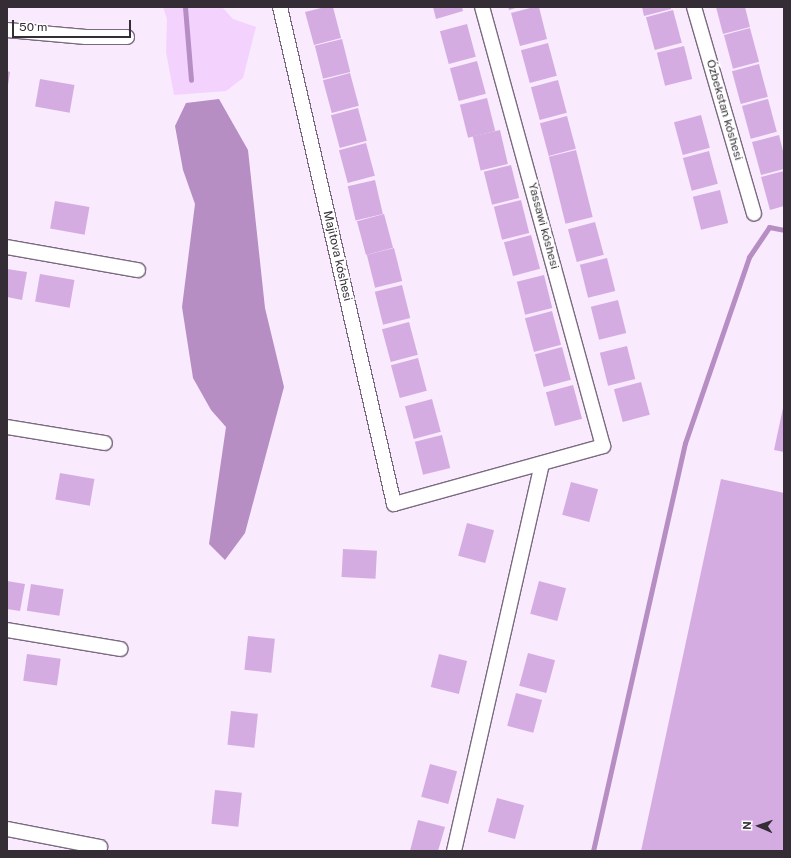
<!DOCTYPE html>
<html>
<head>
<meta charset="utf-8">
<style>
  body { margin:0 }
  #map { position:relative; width:791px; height:858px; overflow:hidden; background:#f9eafe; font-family:"Public Sans",sans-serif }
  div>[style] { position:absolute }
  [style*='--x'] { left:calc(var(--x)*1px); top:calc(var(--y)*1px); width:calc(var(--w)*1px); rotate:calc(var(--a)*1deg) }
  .green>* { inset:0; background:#f3d2fe }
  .water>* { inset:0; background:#b68ec3 }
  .stream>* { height:5px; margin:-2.5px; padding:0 2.5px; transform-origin:2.5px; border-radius:2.5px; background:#b68ec3 }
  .building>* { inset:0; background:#d5ace2; transform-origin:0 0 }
  .roads { filter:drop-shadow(1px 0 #7a6a7f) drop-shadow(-1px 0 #7a6a7f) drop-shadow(0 1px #7a6a7f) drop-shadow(0 -1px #7a6a7f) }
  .street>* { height:14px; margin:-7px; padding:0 7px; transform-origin:7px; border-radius:7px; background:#fff }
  span { translate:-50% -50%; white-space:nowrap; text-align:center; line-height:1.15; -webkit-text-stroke:3.5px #fff; paint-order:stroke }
  .street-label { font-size:12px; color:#342d36 }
  .frame { position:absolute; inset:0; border:8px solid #342d36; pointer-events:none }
  .north { position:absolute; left:739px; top:806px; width:40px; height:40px; -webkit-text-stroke:3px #fff; paint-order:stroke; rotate:272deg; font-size:11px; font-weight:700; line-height:16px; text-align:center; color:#342d36 }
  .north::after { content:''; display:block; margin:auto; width:14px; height:18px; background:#342d36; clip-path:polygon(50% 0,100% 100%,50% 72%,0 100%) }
  .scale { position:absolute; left:12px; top:20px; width:119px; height:18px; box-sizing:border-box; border:2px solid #342d36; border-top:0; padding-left:5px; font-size:12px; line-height:14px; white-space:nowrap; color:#342d36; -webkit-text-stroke:3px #fff; paint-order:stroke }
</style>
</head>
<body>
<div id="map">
  <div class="green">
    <i style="clip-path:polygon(163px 7px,222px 7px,233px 19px,256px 27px,243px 78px,226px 91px,174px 95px,166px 52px,167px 19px)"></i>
  </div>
  <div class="water">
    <i style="clip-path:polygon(219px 99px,248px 150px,265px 308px,284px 387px,245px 533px,225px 560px,209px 544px,226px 427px,211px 410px,193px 378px,182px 307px,195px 204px,183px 170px,175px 126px,186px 103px)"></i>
  </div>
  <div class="stream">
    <i style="--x:185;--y:7;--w:73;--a:85.3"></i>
    <i style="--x:593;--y:851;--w:418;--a:-77.3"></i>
    <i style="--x:685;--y:443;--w:197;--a:-71"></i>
    <i style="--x:749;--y:257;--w:36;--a:-56"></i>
    <i style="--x:769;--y:227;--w:15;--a:11"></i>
  </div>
  <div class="building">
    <i style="clip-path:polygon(325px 7px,333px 7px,341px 38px,314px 45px,305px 12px)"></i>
    <i style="clip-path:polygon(433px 7px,462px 7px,463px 11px,436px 19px)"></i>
    <i style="clip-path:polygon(508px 7px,519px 7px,509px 10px)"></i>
    <i style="clip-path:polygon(534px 7px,539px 7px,547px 39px,520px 46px,511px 13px)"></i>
    <i style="clip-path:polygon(642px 7px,671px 7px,671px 9px,644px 16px)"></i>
    <i style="clip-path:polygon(716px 7px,745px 7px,750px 27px,723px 34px)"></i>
    <i style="left:673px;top:10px;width:34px;height:28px;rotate:75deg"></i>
    <i style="left:467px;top:24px;width:34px;height:28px;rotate:75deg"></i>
    <i style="left:750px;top:28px;width:35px;height:27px;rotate:75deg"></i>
    <i style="left:342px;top:39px;width:34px;height:28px;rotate:76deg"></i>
    <i style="left:548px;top:43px;width:34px;height:28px;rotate:75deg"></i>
    <i style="left:684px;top:46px;width:34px;height:28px;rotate:76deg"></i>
    <i style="left:477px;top:61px;width:34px;height:28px;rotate:75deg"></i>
    <i style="left:759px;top:64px;width:34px;height:28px;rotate:75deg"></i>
    <i style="clip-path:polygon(7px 71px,10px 72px,8px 85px,7px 85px)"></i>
    <i style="left:350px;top:73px;width:34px;height:28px;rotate:75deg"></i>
    <i style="left:40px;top:79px;width:35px;height:28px;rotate:10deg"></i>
    <i style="left:558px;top:80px;width:34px;height:28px;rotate:75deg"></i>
    <i style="left:487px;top:98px;width:34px;height:28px;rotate:76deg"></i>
    <i style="left:768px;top:99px;width:34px;height:27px;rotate:75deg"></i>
    <i style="left:358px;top:108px;width:34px;height:28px;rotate:75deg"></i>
    <i style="left:701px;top:115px;width:34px;height:28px;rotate:75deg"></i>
    <i style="left:567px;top:116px;width:34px;height:28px;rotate:75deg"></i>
    <i style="left:500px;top:130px;width:35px;height:28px;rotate:77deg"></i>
    <i style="clip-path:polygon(779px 135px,784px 155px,784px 169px,761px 175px,752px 142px)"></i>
    <i style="left:366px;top:143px;width:34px;height:28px;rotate:75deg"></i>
    <i style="left:576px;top:150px;width:69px;height:28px;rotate:76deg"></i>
    <i style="left:709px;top:151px;width:34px;height:27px;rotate:75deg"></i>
    <i style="left:511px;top:165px;width:34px;height:28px;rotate:76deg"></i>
    <i style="clip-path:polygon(784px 171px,784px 206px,770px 210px,761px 177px)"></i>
    <i style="left:375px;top:180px;width:35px;height:28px;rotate:77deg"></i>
    <i style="left:720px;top:190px;width:34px;height:28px;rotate:76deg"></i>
    <i style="left:521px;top:200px;width:34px;height:28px;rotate:76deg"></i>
    <i style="left:55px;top:201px;width:35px;height:28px;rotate:10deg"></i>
    <i style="left:384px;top:214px;width:35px;height:28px;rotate:75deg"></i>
    <i style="left:595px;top:222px;width:34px;height:28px;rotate:75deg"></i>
    <i style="left:531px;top:235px;width:35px;height:28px;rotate:75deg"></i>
    <i style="left:394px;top:248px;width:34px;height:28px;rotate:76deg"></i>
    <i style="left:607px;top:258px;width:34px;height:28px;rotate:76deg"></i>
    <i style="clip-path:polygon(7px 269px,27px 272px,22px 300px,7px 297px)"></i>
    <i style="left:40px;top:274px;width:35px;height:28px;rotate:10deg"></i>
    <i style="left:544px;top:275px;width:34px;height:28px;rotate:76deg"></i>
    <i style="left:402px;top:285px;width:34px;height:28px;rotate:76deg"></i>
    <i style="left:618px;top:300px;width:34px;height:28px;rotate:76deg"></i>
    <i style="left:552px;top:311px;width:35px;height:28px;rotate:75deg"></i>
    <i style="left:409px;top:322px;width:34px;height:28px;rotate:75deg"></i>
    <i style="left:627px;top:346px;width:34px;height:28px;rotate:76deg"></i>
    <i style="left:562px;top:347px;width:34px;height:28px;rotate:75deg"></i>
    <i style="left:418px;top:358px;width:34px;height:28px;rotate:75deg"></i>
    <i style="left:641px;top:382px;width:34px;height:28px;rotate:75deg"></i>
    <i style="left:573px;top:385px;width:35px;height:28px;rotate:75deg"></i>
    <i style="left:432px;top:399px;width:34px;height:28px;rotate:75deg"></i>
    <i style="clip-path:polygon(783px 408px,784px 408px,784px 452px,774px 450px)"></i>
    <i style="left:442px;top:435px;width:34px;height:28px;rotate:76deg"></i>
    <i style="left:60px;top:473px;width:35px;height:27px;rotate:10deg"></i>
    <i style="clip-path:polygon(721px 479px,784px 493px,784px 851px,641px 851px)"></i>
    <i style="left:571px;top:482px;width:28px;height:34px;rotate:15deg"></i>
    <i style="left:467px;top:523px;width:28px;height:34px;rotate:15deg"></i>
    <i style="left:343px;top:549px;width:34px;height:28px;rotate:3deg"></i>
    <i style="clip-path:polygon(7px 581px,25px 584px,20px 611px,7px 609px)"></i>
    <i style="left:539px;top:581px;width:28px;height:34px;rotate:15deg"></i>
    <i style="left:31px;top:584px;width:33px;height:27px;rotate:9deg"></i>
    <i style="left:248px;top:636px;width:27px;height:34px;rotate:6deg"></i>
    <i style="left:528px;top:653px;width:28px;height:34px;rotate:15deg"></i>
    <i style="left:27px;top:654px;width:34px;height:27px;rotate:8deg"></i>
    <i style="left:439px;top:654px;width:29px;height:34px;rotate:14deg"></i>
    <i style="left:516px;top:693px;width:27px;height:34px;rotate:15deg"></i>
    <i style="left:231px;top:711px;width:27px;height:34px;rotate:6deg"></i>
    <i style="left:430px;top:764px;width:28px;height:34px;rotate:15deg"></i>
    <i style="left:215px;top:790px;width:27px;height:34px;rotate:6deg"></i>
    <i style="left:497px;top:798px;width:28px;height:35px;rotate:15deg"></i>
    <i style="clip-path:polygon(418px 820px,445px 827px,438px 851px,410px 851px)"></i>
  </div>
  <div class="roads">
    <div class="street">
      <i style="--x:280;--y:7;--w:510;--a:77.08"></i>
      <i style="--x:394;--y:504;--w:217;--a:-15.5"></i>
      <i style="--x:603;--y:446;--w:455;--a:-105.4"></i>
      <i style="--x:694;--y:7;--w:215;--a:73.8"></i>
      <i style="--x:7;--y:30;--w:79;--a:5.1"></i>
      <i style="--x:86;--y:37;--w:41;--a:0"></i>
      <i style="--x:7;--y:247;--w:133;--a:10"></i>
      <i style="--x:7;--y:427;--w:99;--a:9.3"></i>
      <i style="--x:7;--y:630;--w:115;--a:9.5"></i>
      <i style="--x:7;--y:829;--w:95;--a:11"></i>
      <i style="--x:454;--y:851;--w:397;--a:-77.2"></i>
    </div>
  </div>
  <div class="street-label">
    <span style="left:724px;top:110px;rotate:74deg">Ózbekstan kóshesi</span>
    <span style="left:543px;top:226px;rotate:75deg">Yassawi kóshesi</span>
    <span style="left:337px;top:256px;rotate:77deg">Majitova kóshesi</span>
  </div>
  <div class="frame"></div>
  <div class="north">N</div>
  <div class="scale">50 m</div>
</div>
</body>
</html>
